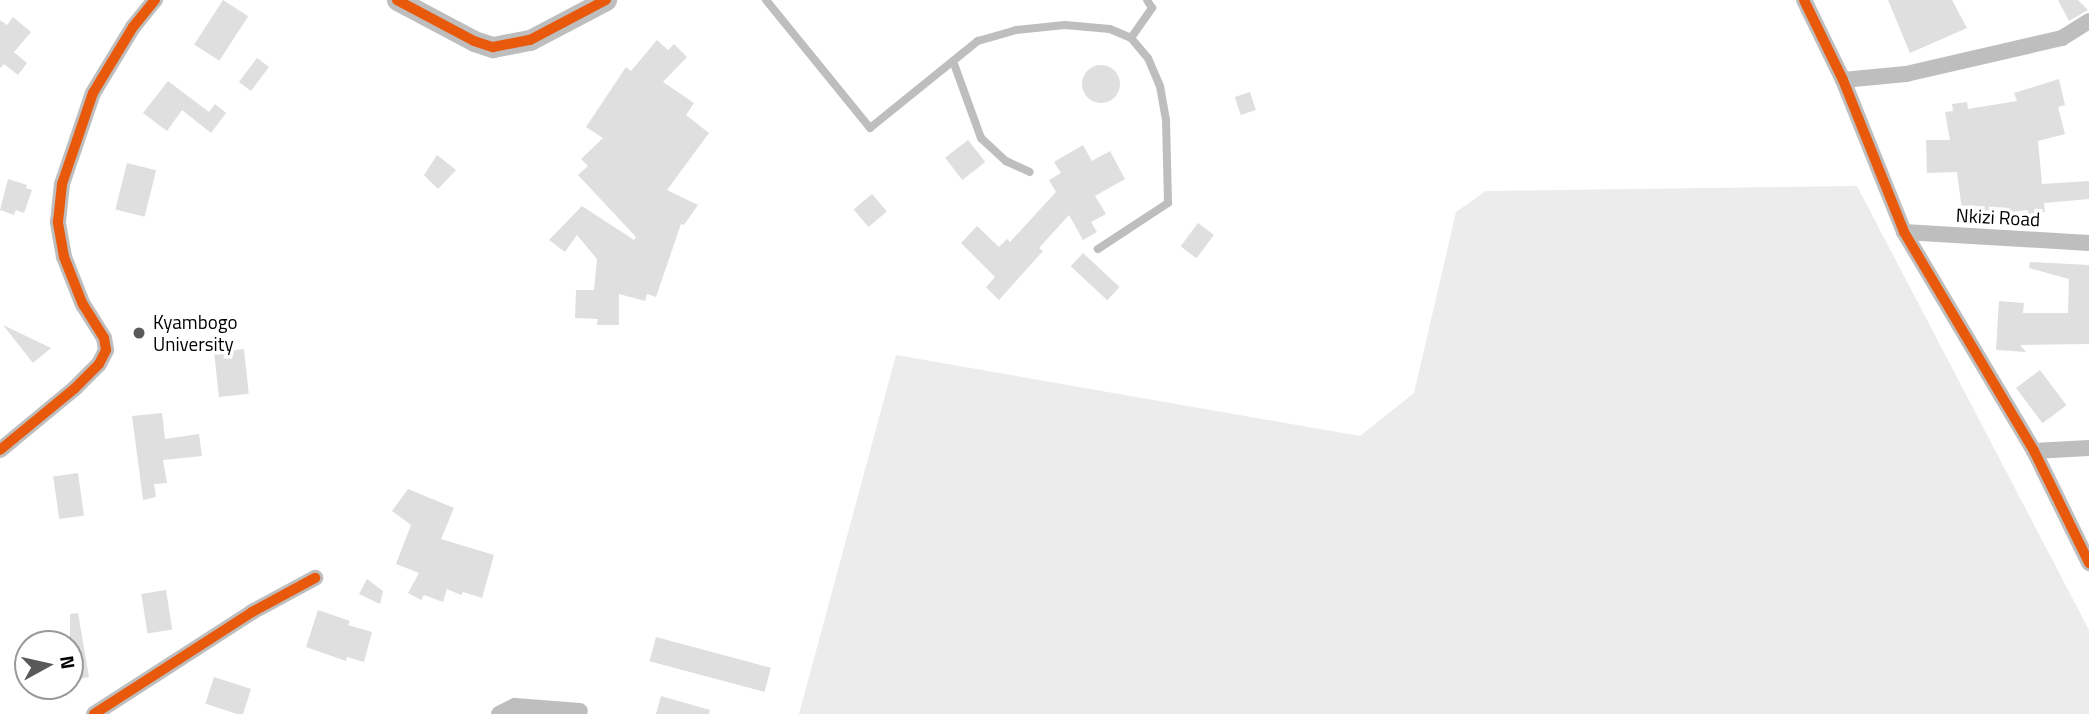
<!DOCTYPE html>
<html>
<head>
<meta charset="utf-8">
<style>
  body { margin:0 }
  #map { position:relative; width:2089px; height:714px; overflow:hidden; background:#fff; font-family:"Titillium Web",sans-serif }
  div>[style] { position:absolute }
  [style*='--x'] { left:calc(var(--x)*1px); top:calc(var(--y)*1px); width:calc(var(--w)*1px); rotate:calc(var(--a)*1deg) }
  .green>* { inset:0; background:#ececec }
  .building>* { inset:0; background:#dfdfdf; transform-origin:0 0 }
  .round { border-radius:50% }
  .service>* { height:8px; margin:-4px; padding:0 4px; transform-origin:4px; border-radius:4px; background:#bebebe }
  .minor>* { height:16px; margin:-8px; padding:0 8px; transform-origin:8px; border-radius:8px; background:#bebebe }
  .tertiary>* { height:21px; margin:-10.5px; padding:0 10.5px; transform-origin:10.5px; border-radius:10.5px; background:#bebebe }
  .cycleway>* { height:10px; margin:-5px; padding:0 5px; transform-origin:5px; border-radius:5px; background:#e8590c }
  .dots>* { width:19px; height:19px; translate:-50% -50%; box-sizing:border-box; border:4px solid #fff; border-radius:50% }
  span { translate:-50% -50%; white-space:nowrap; text-align:center; line-height:1.15; -webkit-text-stroke:7px #fff; paint-order:stroke }
  .street-label { font-size:19px; color:#000 }
  .poi-label { font-size:19px; color:#000 }
  .left { translate:0 -50%; text-align:left }
  .north { position:absolute; left:14px; top:630px; width:70px; height:70px; box-sizing:border-box; background:#fff; border:2px solid #999; border-radius:50%; rotate:82deg; font-size:19px; font-weight:700; line-height:28px; text-align:center; color:#000 }
  .north::after { content:''; display:block; margin:auto; width:24px; height:32px; background:#595959; clip-path:polygon(50% 0,100% 100%,50% 72%,0 100%) }
</style>
</head>
<body>
<div id="map">
  <div class="green">
    <i style="clip-path:polygon(1857px 186px,2089px 630px,2089px 714px,799px 714px,896px 355px,1360px 436px,1414px 393px,1456px 212px,1486px 191px)"></i>
  </div>
  <div class="building">
    <i style="left:223px;top:0;width:30px;height:53px;rotate:33deg"></i>
    <i style="clip-path:polygon(1888px 0,1952px 0,1967px 28px,1910px 53px)"></i>
    <i style="clip-path:polygon(2058px 0,2078px 0,2088px 10px,2069px 21px)"></i>
    <i style="clip-path:polygon(13px 17px,31px 32px,14px 52px,27px 63px,18px 75px,4px 64px,0 68px,0 20px,7px 25px)"></i>
    <i style="clip-path:polygon(657px 40px,668px 50px,674px 44px,687px 57px,663px 82px,694px 103px,686px 115px,709px 133px,667px 190px,698px 205px,684px 225px,681px 224px,656px 297px,647px 294px,645px 301px,619px 294px,619px 325px,597px 325px,598px 319px,575px 318px,576px 290px,594px 290px,597px 259px,577px 235px,565px 252px,549px 240px,582px 206px,634px 240px,636px 237px,578px 175px,588px 166px,581px 159px,603px 138px,586px 127px,626px 67px,631px 71px)"></i>
    <i style="left:257px;top:58px;width:15px;height:30px;rotate:37deg"></i>
    <i class="round" style="left:1082px;top:65px;width:38px;height:38px"></i>
    <i style="clip-path:polygon(2059px 79px,2065px 105px,2058px 107px,2065px 134px,2038px 141px,2042px 184px,2089px 181px,2089px 199px,2044px 203px,2045px 212px,2028px 214px,2028px 210px,1963px 218px,1957px 172px,1927px 173px,1926px 140px,1950px 140px,1945px 112px,1953px 111px,1952px 104px,1967px 102px,1968px 109px,2017px 101px,2014px 93px)"></i>
    <i style="clip-path:polygon(168px 81px,209px 112px,215px 104px,226px 113px,211px 133px,182px 110px,167px 131px,143px 113px)"></i>
    <i style="left:1250px;top:92px;width:19px;height:16px;rotate:72deg"></i>
    <i style="left:968px;top:140px;width:28px;height:29px;rotate:52deg"></i>
    <i style="clip-path:polygon(1083px 145px,1092px 161px,1110px 151px,1125px 179px,1095px 196px,1106px 214px,1091px 222px,1097px 232px,1083px 240px,1069px 215px,1039px 248px,1043px 251px,999px 300px,986px 287px,995px 277px,961px 243px,977px 226px,999px 247px,1007px 239px,1010px 242px,1056px 192px,1049px 180px,1061px 173px,1054px 162px)"></i>
    <i style="clip-path:polygon(437px 155px,456px 170px,438px 189px,424px 175px)"></i>
    <i style="left:127px;top:163px;width:30px;height:48px;rotate:14deg"></i>
    <i style="clip-path:polygon(8px 179px,27px 185px,26px 188px,32px 190px,24px 213px,16px 210px,14px 215px,0 210px)"></i>
    <i style="left:872px;top:194px;width:23px;height:24px;rotate:50deg"></i>
    <i style="left:1198px;top:223px;width:20px;height:29px;rotate:37deg"></i>
    <i style="left:1083px;top:253px;width:50px;height:18px;rotate:43deg"></i>
    <i style="clip-path:polygon(2030px 262px,2089px 265px,2089px 344px,2020px 345px,2026px 352px,1996px 350px,1999px 301px,2024px 303px,2023px 313px,2068px 313px,2069px 279px,2029px 268px)"></i>
    <i style="clip-path:polygon(3px 325px,51px 348px,33px 363px)"></i>
    <i style="left:244px;top:349px;width:45px;height:30px;rotate:84deg"></i>
    <i style="left:2040px;top:370px;width:44px;height:30px;rotate:53deg"></i>
    <i style="clip-path:polygon(162px 413px,165px 439px,199px 434px,202px 456px,163px 460px,167px 483px,154px 484px,156px 497px,143px 500px,132px 416px)"></i>
    <i style="left:78px;top:473px;width:43px;height:25px;rotate:82deg"></i>
    <i style="clip-path:polygon(408px 489px,454px 508px,441px 539px,494px 555px,482px 598px,463px 592px,461px 595px,447px 589px,443px 602px,424px 595px,421px 600px,408px 593px,419px 573px,396px 564px,411px 525px,392px 511px)"></i>
    <i style="clip-path:polygon(367px 579px,383px 591px,380px 604px,359px 594px)"></i>
    <i style="left:166px;top:590px;width:40px;height:25px;rotate:81deg"></i>
    <i style="clip-path:polygon(318px 610px,350px 621px,348px 625px,372px 632px,364px 662px,347px 657px,346px 661px,306px 647px)"></i>
    <i style="clip-path:polygon(78px 613px,89px 677px,70px 681px,70px 614px)"></i>
    <i style="left:656px;top:637px;width:119px;height:25px;rotate:15deg"></i>
    <i style="left:214px;top:677px;width:39px;height:28px;rotate:18deg"></i>
    <i style="clip-path:polygon(661px 696px,710px 710px,709px 714px,656px 714px)"></i>
  </div>
  <div class="service">
    <i style="--x:766;--y:0;--w:165;--a:50.9"></i>
    <i style="--x:870;--y:128;--w:139;--a:-38.9"></i>
    <i style="--x:978;--y:41;--w:40;--a:-16"></i>
    <i style="--x:1016;--y:30;--w:49;--a:-5.8"></i>
    <i style="--x:1065;--y:25;--w:45;--a:5.1"></i>
    <i style="--x:1110;--y:29;--w:23;--a:23"></i>
    <i style="--x:1131;--y:38;--w:26;--a:50"></i>
    <i style="--x:1148;--y:58;--w:30;--a:67"></i>
    <i style="--x:1160;--y:86;--w:35;--a:80"></i>
    <i style="--x:1166;--y:120;--w:83;--a:88.6"></i>
    <i style="--x:1168;--y:203;--w:84;--a:146.7"></i>
    <i style="--x:1131;--y:38;--w:37;--a:-55"></i>
    <i style="--x:1152;--y:8;--w:9;--a:-122"></i>
    <i style="--x:953;--y:61;--w:82;--a:70"></i>
    <i style="--x:981;--y:138;--w:34;--a:43"></i>
    <i style="--x:1006;--y:161;--w:26;--a:25"></i>
  </div>
  <div class="minor">
    <i style="--x:1804;--y:0;--w:89;--a:64"></i>
    <i style="--x:1843;--y:80;--w:164;--a:68.1"></i>
    <i style="--x:1904;--y:232;--w:255;--a:59.3"></i>
    <i style="--x:2034;--y:451;--w:125;--a:63.8"></i>
    <i style="--x:1843;--y:80;--w:63;--a:-5.4"></i>
    <i style="--x:1906;--y:74;--w:160;--a:-13"></i>
    <i style="--x:2062;--y:38;--w:32;--a:-32"></i>
    <i style="--x:1904;--y:232;--w:185;--a:3.4"></i>
    <i style="--x:0;--y:450;--w:96;--a:-39.5"></i>
    <i style="--x:74;--y:389;--w:35;--a:-45"></i>
    <i style="--x:99;--y:364;--w:16;--a:-63"></i>
    <i style="--x:106;--y:350;--w:12;--a:-99"></i>
    <i style="--x:104;--y:338;--w:39;--a:-122"></i>
    <i style="--x:83;--y:305;--w:52;--a:-111.6"></i>
    <i style="--x:64;--y:257;--w:36;--a:-100"></i>
    <i style="--x:58;--y:222;--w:38;--a:-84"></i>
    <i style="--x:62;--y:184;--w:96;--a:-71.2"></i>
    <i style="--x:93;--y:93;--w:77;--a:-58.8"></i>
    <i style="--x:133;--y:27;--w:35;--a:-51"></i>
    <i style="--x:2034;--y:451;--w:55;--a:-3.1"></i>
    <i style="--x:94;--y:714;--w:188;--a:-32.8"></i>
    <i style="--x:252;--y:612;--w:72;--a:-28.4"></i>
    <i style="--x:499;--y:714;--w:18;--a:-27"></i>
    <i style="--x:515;--y:706;--w:65;--a:4.4"></i>
  </div>
  <div class="tertiary">
    <i style="--x:397;--y:0;--w:87;--a:28"></i>
    <i style="--x:474;--y:41;--w:20;--a:18"></i>
    <i style="--x:493;--y:47;--w:38;--a:-11"></i>
    <i style="--x:530;--y:40;--w:86;--a:-27.8"></i>
  </div>
  <div class="cycleway">
    <i style="--x:397;--y:0;--w:87;--a:28"></i>
    <i style="--x:474;--y:41;--w:20;--a:18"></i>
    <i style="--x:493;--y:47;--w:38;--a:-11"></i>
    <i style="--x:530;--y:40;--w:86;--a:-27.8"></i>
    <i style="--x:1804;--y:0;--w:89;--a:64"></i>
    <i style="--x:1843;--y:80;--w:164;--a:68.1"></i>
    <i style="--x:1904;--y:232;--w:255;--a:59.3"></i>
    <i style="--x:2034;--y:451;--w:125;--a:63.8"></i>
    <i style="--x:0;--y:450;--w:96;--a:-39.5"></i>
    <i style="--x:74;--y:389;--w:35;--a:-45"></i>
    <i style="--x:99;--y:364;--w:16;--a:-63"></i>
    <i style="--x:106;--y:350;--w:12;--a:-99"></i>
    <i style="--x:104;--y:338;--w:39;--a:-122"></i>
    <i style="--x:83;--y:305;--w:52;--a:-111.6"></i>
    <i style="--x:64;--y:257;--w:36;--a:-100"></i>
    <i style="--x:58;--y:222;--w:38;--a:-84"></i>
    <i style="--x:62;--y:184;--w:96;--a:-71.2"></i>
    <i style="--x:93;--y:93;--w:77;--a:-58.8"></i>
    <i style="--x:133;--y:27;--w:35;--a:-51"></i>
    <i style="--x:94;--y:714;--w:188;--a:-32.8"></i>
    <i style="--x:252;--y:612;--w:72;--a:-28.4"></i>
  </div>
  <div class="dots">
    <i style="left:139px;top:333px;background:#595959"></i>
  </div>
  <div class="street-label">
    <span style="left:1998px;top:217px;rotate:3deg">Nkizi Road</span>
  </div>
  <div class="poi-label">
    <span class="left" style="left:153px;top:333px">Kyambogo<br>University</span>
  </div>
  <div class="north">N</div>
</div>
</body>
</html>
